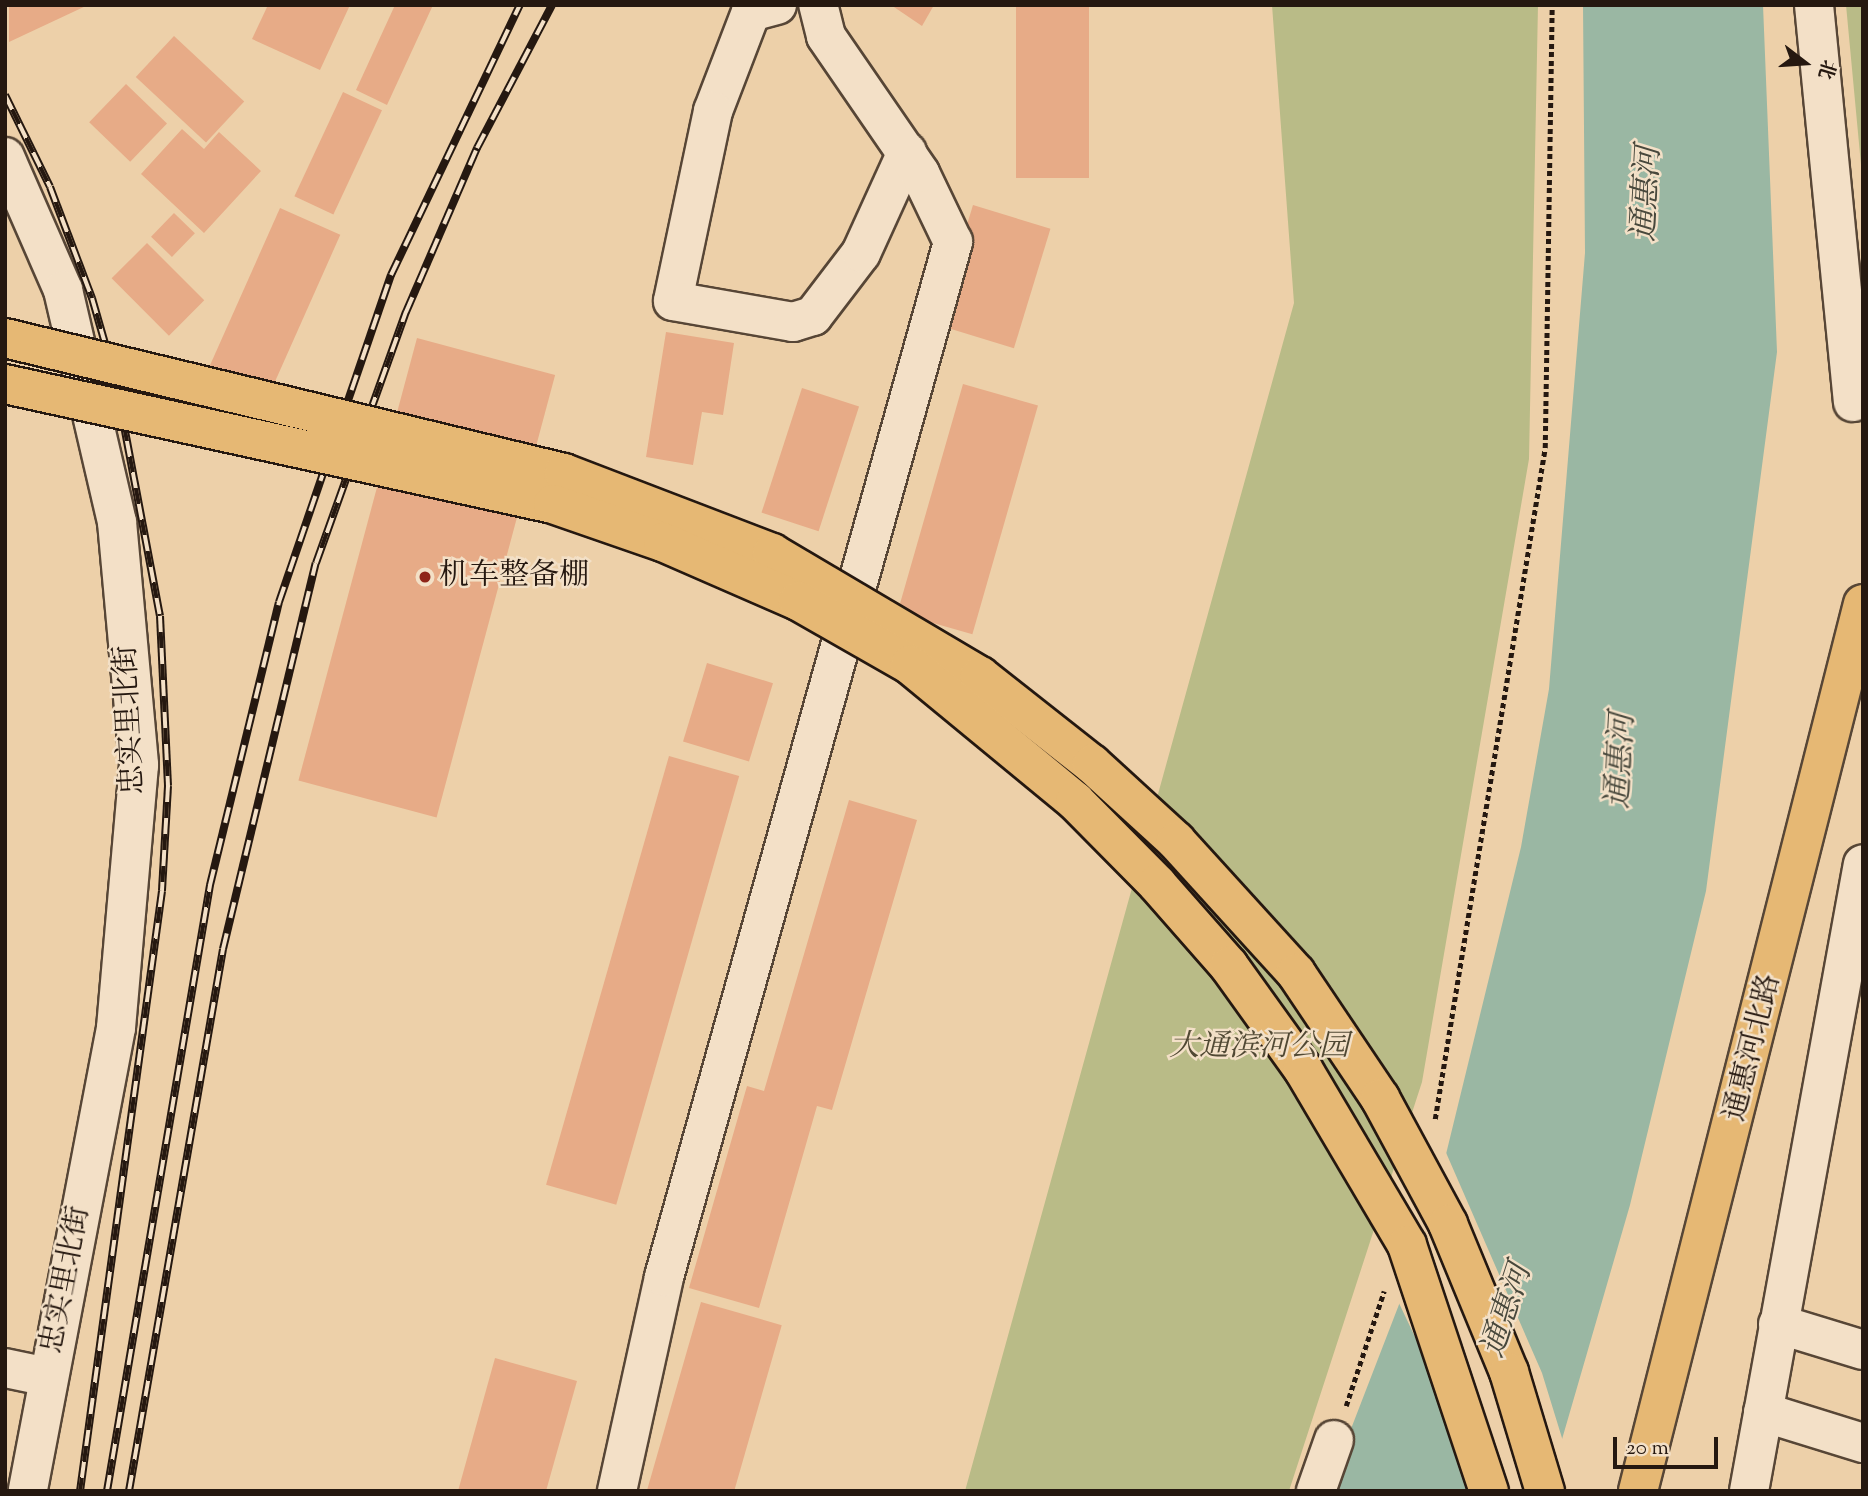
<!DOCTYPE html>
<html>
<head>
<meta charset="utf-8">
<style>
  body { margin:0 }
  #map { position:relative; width:1868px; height:1496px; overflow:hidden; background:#edd0a9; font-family:"Sorts Mill Goudy","Noto Serif SC",serif }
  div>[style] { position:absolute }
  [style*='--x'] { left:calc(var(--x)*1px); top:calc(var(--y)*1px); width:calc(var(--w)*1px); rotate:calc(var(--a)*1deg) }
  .green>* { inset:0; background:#b9bb87 }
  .water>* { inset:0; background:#9ab7a3 }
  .pier>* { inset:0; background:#edd0a9 }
  .building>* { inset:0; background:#e7ab87; transform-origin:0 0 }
  .path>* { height:4.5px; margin-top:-2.25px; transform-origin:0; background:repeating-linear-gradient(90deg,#251810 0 5px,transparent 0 8.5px) }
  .roads { filter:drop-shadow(2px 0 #574636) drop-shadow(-2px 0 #574636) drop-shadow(0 2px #574636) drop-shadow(0 -2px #574636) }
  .minor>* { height:38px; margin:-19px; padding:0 19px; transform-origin:19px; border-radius:19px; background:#f3e0c7 }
  .highway>* { height:38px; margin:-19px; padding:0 19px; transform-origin:19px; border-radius:19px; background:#e6b874 }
  .rail>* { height:8px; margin-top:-4px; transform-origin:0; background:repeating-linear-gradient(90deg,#f3e0c7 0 16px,#251810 0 32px); box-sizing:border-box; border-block:2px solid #251810 }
  .bridges { filter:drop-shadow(2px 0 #251810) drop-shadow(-2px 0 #251810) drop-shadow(0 2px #251810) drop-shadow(0 -2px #251810) }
  .highway-bridge>* { height:38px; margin:-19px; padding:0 19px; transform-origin:19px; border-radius:19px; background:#e6b874 }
  .dots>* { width:19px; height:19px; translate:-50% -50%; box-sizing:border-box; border:4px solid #f3e0c7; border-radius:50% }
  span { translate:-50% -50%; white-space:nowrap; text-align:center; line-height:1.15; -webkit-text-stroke:5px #f3e0c7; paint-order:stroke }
  .poi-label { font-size:30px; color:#251810 }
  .left { translate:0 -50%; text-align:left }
  .street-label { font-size:30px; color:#251810 }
  .park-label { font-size:30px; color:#514934; font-style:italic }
  .water-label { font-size:32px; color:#48483c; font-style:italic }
  .frame { position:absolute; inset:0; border:7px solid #251810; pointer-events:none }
  .north { position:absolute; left:1770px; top:28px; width:70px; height:70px; -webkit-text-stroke:5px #f3e0c7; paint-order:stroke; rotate:107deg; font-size:19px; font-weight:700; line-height:28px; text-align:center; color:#251810 }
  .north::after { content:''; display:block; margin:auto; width:24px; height:32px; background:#251810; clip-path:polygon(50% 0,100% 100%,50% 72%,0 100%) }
  .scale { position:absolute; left:1613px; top:1437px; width:105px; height:32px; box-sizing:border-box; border:4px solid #251810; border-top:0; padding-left:9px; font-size:21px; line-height:24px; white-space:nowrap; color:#251810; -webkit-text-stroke:5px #f3e0c7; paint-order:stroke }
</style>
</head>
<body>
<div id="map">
  <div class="green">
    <i style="clip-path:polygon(1272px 5px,1538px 5px,1529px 459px,1422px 1082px,1289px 1491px,965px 1491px,1294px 303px)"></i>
    <i style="clip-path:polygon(1846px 5px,1863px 5px,1863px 186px)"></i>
  </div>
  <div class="water">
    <i style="clip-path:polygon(1583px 5px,1763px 5px,1777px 352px,1706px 891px,1630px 1205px,1547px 1491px,1327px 1491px,1427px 1232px,1521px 847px,1549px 689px,1585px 253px)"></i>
  </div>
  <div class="pier">
    <i style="clip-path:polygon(1444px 1148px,1542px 1373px,1566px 1451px,1551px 1491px,1471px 1491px,1456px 1423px,1397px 1299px,1424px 1231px)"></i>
  </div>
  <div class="building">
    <i style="clip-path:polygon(9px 5px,88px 5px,9px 42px)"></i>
    <i style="clip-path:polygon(268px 5px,350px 5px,320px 70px,252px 39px)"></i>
    <i style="clip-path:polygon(395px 5px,433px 5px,387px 105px,356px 90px)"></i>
    <i style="clip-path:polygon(891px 5px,934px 5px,922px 26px)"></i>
    <i style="left:1016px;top:5px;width:73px;height:173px"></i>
    <i style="left:174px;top:36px;width:96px;height:56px;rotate:43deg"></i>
    <i style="left:126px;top:84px;width:57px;height:53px;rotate:44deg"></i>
    <i style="left:343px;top:92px;width:43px;height:115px;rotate:25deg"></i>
    <i style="clip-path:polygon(182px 129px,204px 149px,219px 132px,261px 171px,204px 233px,141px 174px)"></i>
    <i style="left:973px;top:205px;width:81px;height:125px;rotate:17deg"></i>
    <i style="left:280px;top:208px;width:66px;height:237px;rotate:24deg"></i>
    <i style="left:174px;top:213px;width:29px;height:33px;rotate:44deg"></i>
    <i style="left:147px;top:243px;width:81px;height:50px;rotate:45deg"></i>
    <i style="clip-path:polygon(666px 332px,734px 343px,723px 415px,702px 412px,693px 465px,646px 457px)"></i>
    <i style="left:417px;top:338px;width:143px;height:458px;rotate:15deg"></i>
    <i style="left:963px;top:384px;width:78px;height:238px;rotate:16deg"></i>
    <i style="left:802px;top:388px;width:60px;height:131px;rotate:18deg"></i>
    <i style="left:707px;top:663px;width:69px;height:82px;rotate:17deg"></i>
    <i style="left:669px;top:756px;width:73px;height:446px;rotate:16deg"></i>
    <i style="clip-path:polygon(849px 800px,917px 820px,832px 1110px,817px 1106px,759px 1308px,689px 1288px,747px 1086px,764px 1091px)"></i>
    <i style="left:701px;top:1302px;width:84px;height:196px;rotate:16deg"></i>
    <i style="clip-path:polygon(495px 1358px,577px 1381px,546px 1491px,458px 1491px)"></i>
  </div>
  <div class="path">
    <i style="--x:1435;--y:1119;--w:680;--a:-80.69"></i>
    <i style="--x:1545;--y:448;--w:443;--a:-89.1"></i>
    <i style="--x:1346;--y:1406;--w:121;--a:-71.7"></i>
  </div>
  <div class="roads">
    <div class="minor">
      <i style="--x:777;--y:5;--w:27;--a:165"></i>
      <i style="--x:751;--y:12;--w:106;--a:111"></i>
      <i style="--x:713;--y:111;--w:194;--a:101.9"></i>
      <i style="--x:673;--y:301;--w:122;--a:9.9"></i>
      <i style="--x:793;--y:322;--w:21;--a:-17"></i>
      <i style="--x:813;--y:316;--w:79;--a:-52.7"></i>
      <i style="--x:861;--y:253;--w:111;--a:-65.5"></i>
      <i style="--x:1814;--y:5;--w:399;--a:84.4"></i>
      <i style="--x:5;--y:157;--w:145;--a:66.4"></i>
      <i style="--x:63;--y:290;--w:238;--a:76.9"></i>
      <i style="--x:117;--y:522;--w:244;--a:84.8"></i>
      <i style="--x:139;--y:765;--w:264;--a:95"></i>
      <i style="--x:116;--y:1028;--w:471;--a:100.8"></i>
      <i style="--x:1778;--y:1324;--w:89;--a:17"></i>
      <i style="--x:5;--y:1368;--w:44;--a:11.8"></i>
      <i style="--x:1763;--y:1412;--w:105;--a:17.2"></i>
      <i style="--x:617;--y:1491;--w:219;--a:-77.6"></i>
      <i style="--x:664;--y:1277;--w:1075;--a:-74.4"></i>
      <i style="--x:953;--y:242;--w:76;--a:-115.6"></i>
      <i style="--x:920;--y:173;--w:166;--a:-124.5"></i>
      <i style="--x:826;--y:36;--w:32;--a:-104"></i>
      <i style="--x:1316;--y:1491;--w:54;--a:-70.6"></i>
      <i style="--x:1749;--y:1491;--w:637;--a:-79.7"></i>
    </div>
    <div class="highway">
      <i style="--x:1638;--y:1491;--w:915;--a:-75.77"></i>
    </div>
  </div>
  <div class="rail">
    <i style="--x:5;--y:95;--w:102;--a:63.9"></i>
    <i style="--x:50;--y:187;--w:119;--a:69.3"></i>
    <i style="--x:92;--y:298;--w:83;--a:74"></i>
    <i style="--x:115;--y:378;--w:242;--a:79.3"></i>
    <i style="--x:160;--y:616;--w:170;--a:87.3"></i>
    <i style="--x:168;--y:786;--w:105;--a:93.3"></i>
    <i style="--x:162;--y:891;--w:606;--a:97.78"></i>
    <i style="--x:107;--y:1491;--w:615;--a:-80.35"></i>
    <i style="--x:210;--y:885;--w:291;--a:-76.3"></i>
    <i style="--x:279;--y:602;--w:346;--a:-71.1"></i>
    <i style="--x:391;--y:275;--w:299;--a:-64.5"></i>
    <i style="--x:129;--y:1491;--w:550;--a:-80.16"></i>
    <i style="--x:223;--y:949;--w:397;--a:-76.5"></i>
    <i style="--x:316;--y:563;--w:267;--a:-70.3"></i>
    <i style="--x:406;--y:312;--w:179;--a:-66.6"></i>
    <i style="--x:477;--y:148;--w:161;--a:-62.3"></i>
  </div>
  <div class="bridges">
    <div class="highway-bridge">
      <i style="--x:5;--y:338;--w:575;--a:13.58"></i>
      <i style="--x:564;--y:473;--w:223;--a:21"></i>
      <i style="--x:772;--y:553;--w:242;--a:30.6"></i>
      <i style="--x:980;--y:676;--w:142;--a:38.2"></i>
      <i style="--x:1092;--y:764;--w:114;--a:42.5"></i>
      <i style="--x:1176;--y:841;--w:178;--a:47.7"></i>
      <i style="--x:1296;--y:973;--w:151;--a:56.1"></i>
      <i style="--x:1380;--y:1098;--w:143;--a:61.6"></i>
      <i style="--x:1448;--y:1224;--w:160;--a:67.6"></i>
      <i style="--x:1509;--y:1372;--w:124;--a:73.2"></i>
      <i style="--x:5;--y:384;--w:561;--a:12.35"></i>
      <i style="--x:553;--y:504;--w:116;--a:19.1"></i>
      <i style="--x:663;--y:542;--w:147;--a:23.6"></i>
      <i style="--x:798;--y:601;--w:129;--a:29.7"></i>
      <i style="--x:910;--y:665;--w:214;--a:39.5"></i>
      <i style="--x:1075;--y:801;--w:117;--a:45.3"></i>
      <i style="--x:1157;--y:884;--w:109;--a:48.7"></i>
      <i style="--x:1229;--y:966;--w:127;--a:54.3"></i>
      <i style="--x:1303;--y:1069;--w:204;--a:59.4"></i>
      <i style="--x:1407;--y:1245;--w:259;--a:71.6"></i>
    </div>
  </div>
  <div class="dots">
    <i style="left:425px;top:577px;background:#8f2418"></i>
  </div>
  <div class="poi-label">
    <span class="left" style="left:439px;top:577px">机车整备棚</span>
  </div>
  <div class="street-label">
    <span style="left:131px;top:720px;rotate:-93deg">忠实里北街</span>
    <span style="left:1754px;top:1048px;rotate:-76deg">通惠河北路</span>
    <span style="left:67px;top:1280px;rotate:-79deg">忠实里北街</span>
  </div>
  <div class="park-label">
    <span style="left:1259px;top:1048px">大通滨河公园</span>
  </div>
  <div class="water-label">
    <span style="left:1648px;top:194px;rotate:-87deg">通惠河</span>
    <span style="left:1622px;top:761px;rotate:-87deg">通惠河</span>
    <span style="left:1508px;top:1311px;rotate:-72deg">通惠河</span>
  </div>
  <div class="frame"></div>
  <div class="north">北</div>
  <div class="scale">20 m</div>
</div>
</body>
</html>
